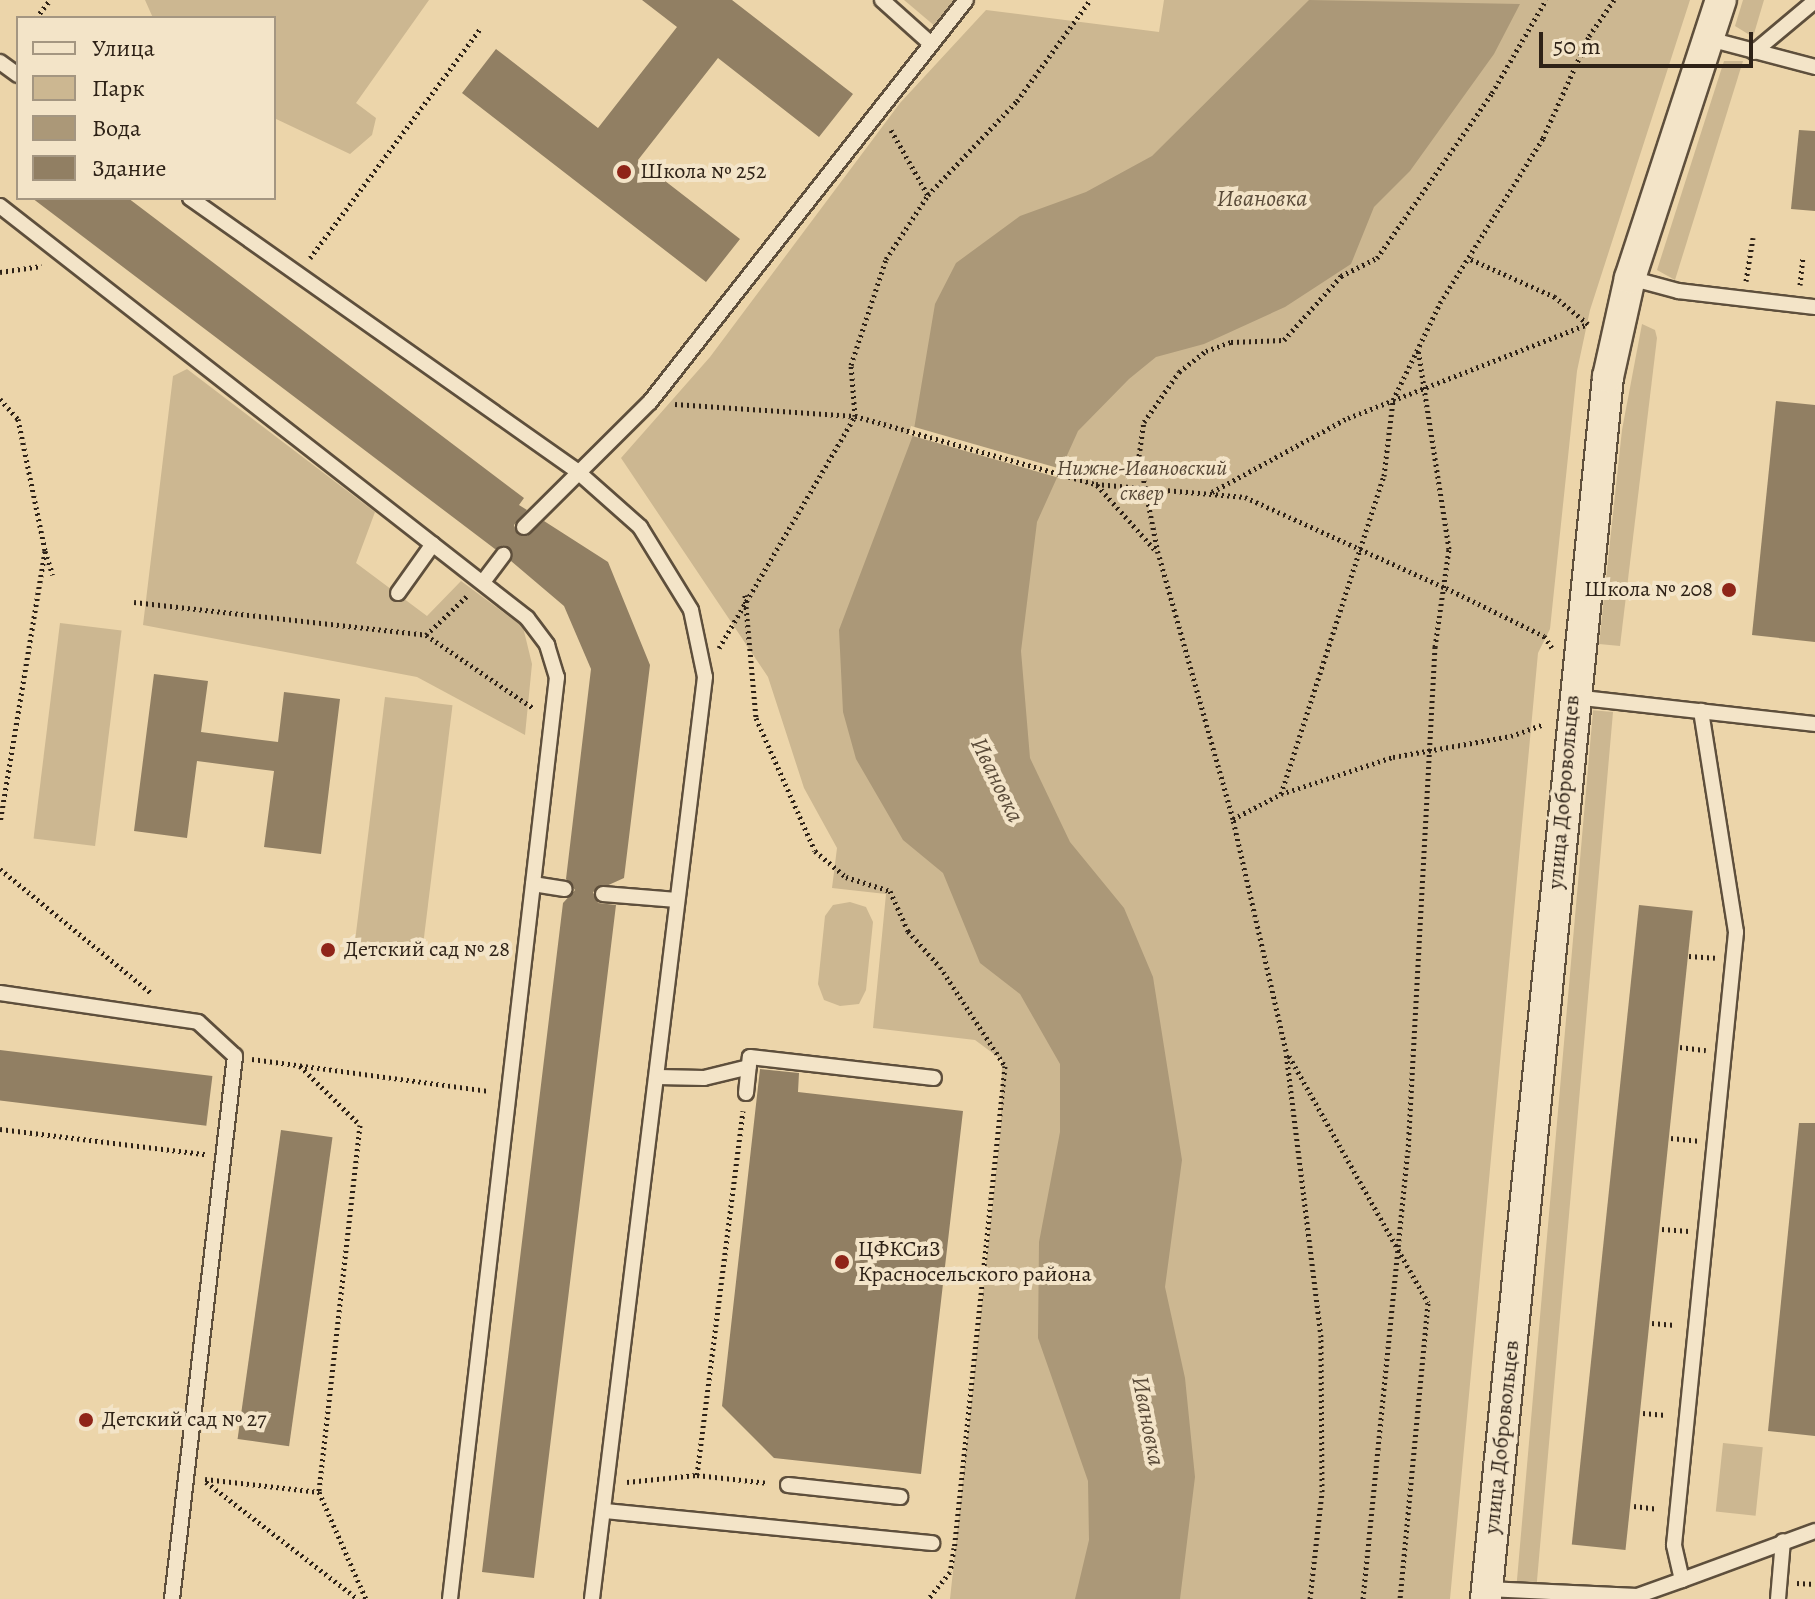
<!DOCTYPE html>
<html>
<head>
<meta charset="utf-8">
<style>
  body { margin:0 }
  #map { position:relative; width:1815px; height:1599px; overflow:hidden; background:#ecd5aa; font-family:Alegreya,serif }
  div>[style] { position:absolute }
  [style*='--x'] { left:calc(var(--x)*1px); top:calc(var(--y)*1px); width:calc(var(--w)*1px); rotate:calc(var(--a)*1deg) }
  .green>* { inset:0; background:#ccb791; transform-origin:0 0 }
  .water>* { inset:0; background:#ab9878 }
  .pier>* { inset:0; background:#ecd5aa; transform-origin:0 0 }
  .building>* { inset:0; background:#917f63; transform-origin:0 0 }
  .path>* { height:5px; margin-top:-2.5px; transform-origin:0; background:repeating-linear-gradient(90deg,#2e2217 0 2px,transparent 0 6px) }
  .roads { filter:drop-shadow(2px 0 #5e4f3c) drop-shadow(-2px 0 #5e4f3c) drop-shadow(0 2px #5e4f3c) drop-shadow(0 -2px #5e4f3c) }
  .service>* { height:14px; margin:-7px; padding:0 7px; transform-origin:7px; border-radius:7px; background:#f3e4c8 }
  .minor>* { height:30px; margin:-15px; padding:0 15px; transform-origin:15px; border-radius:15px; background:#f3e4c8 }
  .dots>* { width:22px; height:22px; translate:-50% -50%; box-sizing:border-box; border:4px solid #f3e4c8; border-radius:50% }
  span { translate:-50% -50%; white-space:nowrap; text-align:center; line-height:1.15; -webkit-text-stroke:8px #f3e4c8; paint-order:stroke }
  .poi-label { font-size:22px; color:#2e2217 }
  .left { translate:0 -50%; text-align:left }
  .right { translate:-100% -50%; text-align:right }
  .park-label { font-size:22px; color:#564736; font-style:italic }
  .street-label { font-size:22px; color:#2e2217 }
  .water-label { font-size:24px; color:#5a4b39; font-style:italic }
  .legend { position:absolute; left:16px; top:16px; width:260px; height:184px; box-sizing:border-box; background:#f3e4c8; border:2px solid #a49681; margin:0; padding:10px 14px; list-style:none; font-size:24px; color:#2e2217 }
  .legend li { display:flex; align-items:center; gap:16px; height:40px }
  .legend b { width:40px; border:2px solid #a49681 }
  .scale { position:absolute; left:1539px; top:32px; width:214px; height:36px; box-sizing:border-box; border:4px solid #2e2217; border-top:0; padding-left:10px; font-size:24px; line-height:28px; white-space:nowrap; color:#2e2217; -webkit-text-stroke:6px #f3e4c8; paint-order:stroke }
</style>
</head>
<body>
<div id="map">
  <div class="green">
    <i style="clip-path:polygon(145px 0,429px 0,356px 103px,376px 118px,372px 135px,350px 154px,274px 118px,274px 18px,153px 18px)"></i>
    <i style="clip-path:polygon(904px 0,959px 0,936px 27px)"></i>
    <i style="clip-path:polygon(1164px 0,1690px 0,1590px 310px,1577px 371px,1550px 629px,1538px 653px,1450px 1599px,950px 1599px,1001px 1125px,1002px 1060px,975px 1040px,873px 1028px,886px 894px,832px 888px,837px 848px,804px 788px,768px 677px,621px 458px,710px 357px,900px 103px,986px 10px,1159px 32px)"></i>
    <i style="clip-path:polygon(1743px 0,1764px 0,1753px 37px,1735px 26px)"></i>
    <i style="clip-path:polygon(1724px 61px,1743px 61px,1675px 280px,1657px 270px)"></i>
    <i style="clip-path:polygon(1642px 324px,1655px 330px,1657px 338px,1620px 646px,1599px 644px,1622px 430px)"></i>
    <i style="clip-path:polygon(187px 369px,375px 512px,356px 563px,427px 616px,461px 581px,523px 627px,532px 664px,525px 735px,417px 677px,143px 625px,173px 376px)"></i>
    <i style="left:60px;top:623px;width:62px;height:217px;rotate:7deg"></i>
    <i style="left:385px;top:697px;width:68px;height:250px;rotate:7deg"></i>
    <i style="left:1613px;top:712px;width:875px;height:20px;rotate:95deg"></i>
    <i style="clip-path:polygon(850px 902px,866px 907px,873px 922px,866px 990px,859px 1004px,840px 1006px,824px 1000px,818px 984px,825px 916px,833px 905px)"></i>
    <i style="left:1723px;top:1443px;width:40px;height:69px;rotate:6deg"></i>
  </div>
  <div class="water">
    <i style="clip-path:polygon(1309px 0,1520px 4px,1494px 54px,1410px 171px,1374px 207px,1351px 264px,1285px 307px,1204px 344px,1156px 357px,1129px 379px,1078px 431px,1037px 522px,1021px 651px,1030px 758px,1070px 842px,1124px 908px,1153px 977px,1182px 1160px,1165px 1287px,1185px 1378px,1195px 1477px,1180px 1599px,1075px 1599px,1089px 1540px,1088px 1481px,1038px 1338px,1039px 1242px,1060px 1132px,1060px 1064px,1020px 994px,980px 963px,943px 873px,903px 840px,856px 759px,843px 712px,839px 630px,913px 435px,935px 304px,956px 263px,1020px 216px,1086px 192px,1152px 156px)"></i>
  </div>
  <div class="pier">
    <i style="left:911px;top:426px;width:159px;height:9px;rotate:16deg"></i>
  </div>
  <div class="building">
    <i style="clip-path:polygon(642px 0,732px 0,853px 94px,819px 137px,718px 58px,638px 160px,740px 239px,706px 282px,462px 93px,496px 49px,598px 128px,677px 27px)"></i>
    <i style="clip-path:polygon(1799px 130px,1815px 131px,1815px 211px,1791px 209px)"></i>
    <i style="clip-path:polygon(32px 198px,128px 198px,524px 498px,519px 505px,527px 510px,514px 525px,518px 535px,527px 536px,544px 521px,608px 562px,650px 665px,624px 878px,593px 892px,598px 903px,616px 905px,534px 1578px,482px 1572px,563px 903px,575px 890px,566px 879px,591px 669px,564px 606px,511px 561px,510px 548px,495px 549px)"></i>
    <i style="clip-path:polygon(1776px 401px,1815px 405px,1815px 642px,1752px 635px)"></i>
    <i style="clip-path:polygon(154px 674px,208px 681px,201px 732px,278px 742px,284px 692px,340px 699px,321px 854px,264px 847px,274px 771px,197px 761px,187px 838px,134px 831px)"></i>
    <i style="left:1639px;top:905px;width:54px;height:643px;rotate:6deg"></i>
    <i style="left:0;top:1050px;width:214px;height:50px;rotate:7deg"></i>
    <i style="clip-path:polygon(760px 1069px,799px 1073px,798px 1092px,963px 1111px,921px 1474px,774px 1458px,722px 1406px)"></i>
    <i style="clip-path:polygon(1799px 1123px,1815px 1123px,1815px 1436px,1768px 1431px)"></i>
    <i style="left:281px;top:1130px;width:52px;height:312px;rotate:8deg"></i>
  </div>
  <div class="path">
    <i style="--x:36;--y:18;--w:23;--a:-52"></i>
    <i style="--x:891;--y:130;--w:75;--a:60.4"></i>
    <i style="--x:310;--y:258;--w:287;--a:-53.4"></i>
    <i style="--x:0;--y:272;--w:42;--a:-8.1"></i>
    <i style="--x:1746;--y:281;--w:44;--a:-80.8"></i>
    <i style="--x:1800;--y:285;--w:27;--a:-84"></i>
    <i style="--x:0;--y:399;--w:27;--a:48"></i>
    <i style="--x:18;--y:419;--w:135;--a:78.4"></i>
    <i style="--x:45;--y:551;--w:275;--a:99.4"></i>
    <i style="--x:675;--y:404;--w:180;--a:3.8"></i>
    <i style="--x:855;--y:416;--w:250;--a:15.8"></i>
    <i style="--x:1096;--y:484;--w:150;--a:5"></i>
    <i style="--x:1245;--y:497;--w:221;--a:24.4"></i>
    <i style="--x:1446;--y:588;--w:109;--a:26.1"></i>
    <i style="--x:1544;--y:636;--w:14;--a:56"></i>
    <i style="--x:1097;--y:485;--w:90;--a:48.2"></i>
    <i style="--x:1212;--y:492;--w:155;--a:-28.6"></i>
    <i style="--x:1348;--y:418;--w:258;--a:-21.4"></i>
    <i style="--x:1588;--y:324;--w:43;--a:-140.7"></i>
    <i style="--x:1555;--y:297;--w:93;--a:-155.9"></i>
    <i style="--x:45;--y:551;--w:25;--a:72"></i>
    <i style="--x:745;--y:595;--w:123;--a:84.9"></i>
    <i style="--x:756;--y:718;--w:145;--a:66.1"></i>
    <i style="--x:815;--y:851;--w:40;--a:40"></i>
    <i style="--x:846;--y:877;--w:46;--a:17.7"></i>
    <i style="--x:890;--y:891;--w:44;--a:65.8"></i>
    <i style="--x:908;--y:931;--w:48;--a:48.4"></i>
    <i style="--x:940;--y:967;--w:118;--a:56.7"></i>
    <i style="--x:1005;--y:1066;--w:485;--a:96"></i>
    <i style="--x:954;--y:1548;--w:24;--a:99"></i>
    <i style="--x:950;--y:1572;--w:35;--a:129"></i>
    <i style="--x:134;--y:602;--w:294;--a:6.4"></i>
    <i style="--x:426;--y:635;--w:130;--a:34.3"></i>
    <i style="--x:426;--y:635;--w:57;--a:-43.6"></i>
    <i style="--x:719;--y:648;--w:269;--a:-59.6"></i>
    <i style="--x:855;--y:416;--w:51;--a:-94.5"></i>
    <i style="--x:851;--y:365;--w:112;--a:-71.7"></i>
    <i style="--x:886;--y:259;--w:77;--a:-56.7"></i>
    <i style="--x:928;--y:195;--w:129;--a:-46.6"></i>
    <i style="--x:1017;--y:101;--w:125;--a:-54.1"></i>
    <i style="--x:1281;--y:794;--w:334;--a:-72.1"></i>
    <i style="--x:1384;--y:476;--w:77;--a:-83.2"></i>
    <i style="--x:1393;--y:400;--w:108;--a:-64.1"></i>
    <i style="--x:1440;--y:303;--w:195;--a:-58"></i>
    <i style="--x:1543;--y:138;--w:112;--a:-65.7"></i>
    <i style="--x:1589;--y:36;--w:44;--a:-55.2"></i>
    <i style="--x:1233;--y:819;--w:54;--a:-27.5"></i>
    <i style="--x:1281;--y:794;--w:118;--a:-18.3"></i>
    <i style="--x:1393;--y:757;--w:120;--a:-10.1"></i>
    <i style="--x:1511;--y:736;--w:35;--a:-20"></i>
    <i style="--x:0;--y:869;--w:197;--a:39.4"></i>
    <i style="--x:1689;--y:956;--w:26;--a:4"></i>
    <i style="--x:1680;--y:1047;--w:26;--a:7"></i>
    <i style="--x:1289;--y:1056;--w:283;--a:60.6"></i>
    <i style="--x:1428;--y:1303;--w:297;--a:95.4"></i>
    <i style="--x:252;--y:1059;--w:238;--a:7.7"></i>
    <i style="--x:300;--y:1066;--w:84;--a:44.5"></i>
    <i style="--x:360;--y:1125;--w:369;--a:96.4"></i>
    <i style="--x:319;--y:1492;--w:117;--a:66.3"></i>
    <i style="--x:0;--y:1129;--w:207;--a:7"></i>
    <i style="--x:1671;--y:1138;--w:27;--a:6"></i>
    <i style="--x:1662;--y:1229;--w:27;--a:4"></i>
    <i style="--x:1652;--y:1323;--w:23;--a:5"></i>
    <i style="--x:1643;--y:1413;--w:23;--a:5"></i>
    <i style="--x:697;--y:1475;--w:71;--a:6.4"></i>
    <i style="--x:205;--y:1479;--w:115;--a:6.5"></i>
    <i style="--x:206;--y:1482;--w:192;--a:37.6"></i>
    <i style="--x:627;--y:1482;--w:70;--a:-5.7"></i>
    <i style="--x:697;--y:1475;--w:367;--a:-82.8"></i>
    <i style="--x:1634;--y:1506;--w:23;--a:7"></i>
    <i style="--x:1797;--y:1583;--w:18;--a:3"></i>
    <i style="--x:1310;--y:1599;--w:108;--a:-83.6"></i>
    <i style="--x:1322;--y:1492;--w:155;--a:-90.4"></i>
    <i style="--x:1321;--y:1337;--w:288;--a:-97"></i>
    <i style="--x:1286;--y:1051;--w:238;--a:-102.9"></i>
    <i style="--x:1233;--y:819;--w:276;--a:-105.7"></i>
    <i style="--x:1158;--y:553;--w:99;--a:-101.1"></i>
    <i style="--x:1139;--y:456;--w:34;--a:-82"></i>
    <i style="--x:1144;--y:422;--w:61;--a:-55"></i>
    <i style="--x:1179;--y:372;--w:34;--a:-38"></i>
    <i style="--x:1206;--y:351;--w:27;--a:-20"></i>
    <i style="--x:1231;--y:342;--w:53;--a:-2.2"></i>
    <i style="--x:1284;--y:340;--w:86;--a:-48.3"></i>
    <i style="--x:1341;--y:276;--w:40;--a:-26.6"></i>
    <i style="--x:1377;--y:258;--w:201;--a:-55.1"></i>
    <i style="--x:1492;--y:93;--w:108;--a:-59.9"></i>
    <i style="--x:1363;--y:1599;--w:449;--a:-84.3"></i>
    <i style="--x:1408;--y:1152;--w:506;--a:-86.94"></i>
    <i style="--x:1435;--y:647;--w:99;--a:-81.9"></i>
    <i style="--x:1449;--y:549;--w:202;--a:-98.8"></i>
  </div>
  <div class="roads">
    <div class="service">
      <i style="--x:882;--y:0;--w:63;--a:41.8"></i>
      <i style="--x:1709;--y:39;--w:110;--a:14.8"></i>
      <i style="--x:1754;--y:52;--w:80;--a:-39.9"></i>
      <i style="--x:0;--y:62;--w:22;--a:36"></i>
      <i style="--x:190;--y:198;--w:475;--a:35.2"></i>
      <i style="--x:578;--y:472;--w:83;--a:41.6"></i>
      <i style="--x:640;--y:527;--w:97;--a:58.4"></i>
      <i style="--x:691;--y:610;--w:68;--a:78.2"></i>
      <i style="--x:705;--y:677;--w:929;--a:96.99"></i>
      <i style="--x:0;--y:206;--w:669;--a:38.02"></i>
      <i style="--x:527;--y:618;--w:34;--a:53"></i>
      <i style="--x:547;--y:645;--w:34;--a:73"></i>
      <i style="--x:557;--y:677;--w:928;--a:96.62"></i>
      <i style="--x:1630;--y:278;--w:50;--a:15.2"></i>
      <i style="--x:1678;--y:291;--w:138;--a:6.7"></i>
      <i style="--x:524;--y:527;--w:177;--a:-44.8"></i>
      <i style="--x:650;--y:402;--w:511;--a:-51.83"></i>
      <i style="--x:483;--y:582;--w:34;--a:-53"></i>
      <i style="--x:398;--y:593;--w:60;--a:-54.5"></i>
      <i style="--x:1574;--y:697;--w:243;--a:6.4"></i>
      <i style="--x:533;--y:884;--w:32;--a:9"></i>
      <i style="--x:603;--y:894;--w:74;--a:4.6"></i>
      <i style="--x:0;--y:993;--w:200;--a:8.3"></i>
      <i style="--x:198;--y:1022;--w:50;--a:42.6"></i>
      <i style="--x:235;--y:1056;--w:547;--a:96.62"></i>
      <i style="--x:658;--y:1077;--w:46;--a:1.2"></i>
      <i style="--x:704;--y:1078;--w:46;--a:-13.7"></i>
      <i style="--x:746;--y:1093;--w:36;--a:-84"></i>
      <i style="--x:750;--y:1057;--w:185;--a:6.5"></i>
      <i style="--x:788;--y:1485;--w:113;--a:6.1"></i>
      <i style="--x:605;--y:1511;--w:329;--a:5.6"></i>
      <i style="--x:1682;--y:1580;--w:142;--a:-20.2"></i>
      <i style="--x:1487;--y:1589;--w:150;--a:2.7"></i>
      <i style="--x:1637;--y:1596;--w:48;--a:-19.6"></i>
      <i style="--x:1682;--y:1580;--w:36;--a:-103"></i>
      <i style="--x:1674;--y:1545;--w:616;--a:-84.22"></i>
      <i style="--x:1736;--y:932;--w:224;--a:-99"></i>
      <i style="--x:1778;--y:1599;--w:58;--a:-85.1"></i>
    </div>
    <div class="minor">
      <i style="--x:1486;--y:1599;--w:1228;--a:-84.3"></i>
      <i style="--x:1608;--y:377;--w:101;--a:-77.5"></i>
      <i style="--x:1630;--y:278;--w:293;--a:-71.9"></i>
    </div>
  </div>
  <div class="dots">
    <i style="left:624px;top:172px;background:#8f2418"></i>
    <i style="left:1729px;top:590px;background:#8f2418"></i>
    <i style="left:328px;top:950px;background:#8f2418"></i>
    <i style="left:842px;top:1262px;background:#8f2418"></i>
    <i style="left:86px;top:1420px;background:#8f2418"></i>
  </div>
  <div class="poi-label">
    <span class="left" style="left:640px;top:172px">Школа № 252</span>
    <span class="right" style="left:1713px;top:590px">Школа № 208</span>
    <span class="left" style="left:344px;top:950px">Детский сад № 28</span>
    <span class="left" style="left:858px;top:1262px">ЦФКСиЗ<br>Красносельского района</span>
    <span class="left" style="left:102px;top:1420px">Детский сад № 27</span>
  </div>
  <div class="park-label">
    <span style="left:1142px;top:481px">Нижне-Ивановский<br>сквер</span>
  </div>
  <div class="street-label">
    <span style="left:1564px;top:792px;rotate:-85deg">улица Добровольцев</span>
    <span style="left:1502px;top:1437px;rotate:-84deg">улица Добровольцев</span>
  </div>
  <div class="water-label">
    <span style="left:1262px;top:199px">Ивановка</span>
    <span style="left:997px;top:780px;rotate:64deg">Ивановка</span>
    <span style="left:1148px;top:1421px;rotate:79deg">Ивановка</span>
  </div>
  <ul class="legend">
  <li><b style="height:10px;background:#f3e4c8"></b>Улица</li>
  <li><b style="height:22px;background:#ccb791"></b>Парк</li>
  <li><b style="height:22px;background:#ab9878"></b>Вода</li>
  <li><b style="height:22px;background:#917f63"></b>Здание</li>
  </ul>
  <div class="scale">50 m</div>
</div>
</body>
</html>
